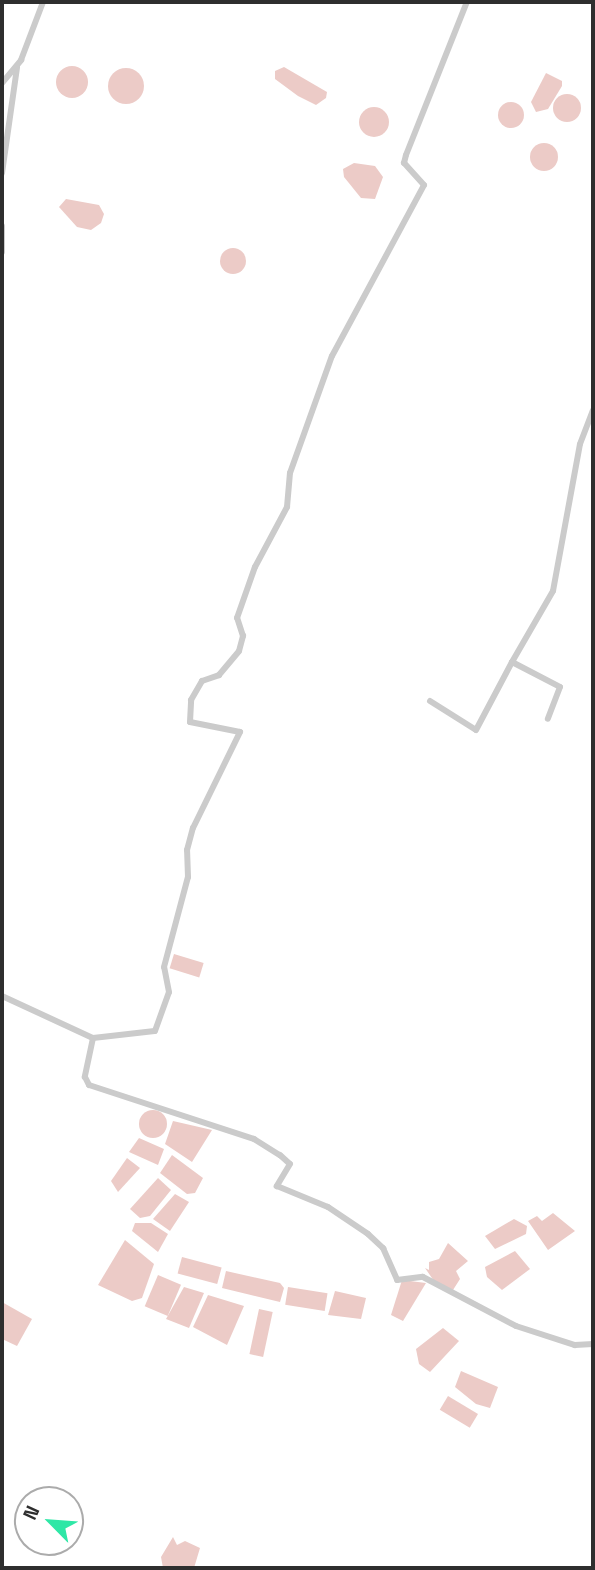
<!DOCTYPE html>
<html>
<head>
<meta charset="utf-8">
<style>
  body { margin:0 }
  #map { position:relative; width:595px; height:1570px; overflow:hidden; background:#fff; font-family:"Space Grotesk",sans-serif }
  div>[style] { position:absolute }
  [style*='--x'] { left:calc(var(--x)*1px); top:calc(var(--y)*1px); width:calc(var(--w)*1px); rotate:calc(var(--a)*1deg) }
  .water>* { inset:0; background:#eccbc7; transform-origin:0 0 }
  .round { border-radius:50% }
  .minor>* { height:6px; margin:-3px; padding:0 3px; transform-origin:3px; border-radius:3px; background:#cbcbcb }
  span { translate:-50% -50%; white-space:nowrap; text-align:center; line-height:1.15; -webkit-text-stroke:7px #fff; paint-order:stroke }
  .frame { position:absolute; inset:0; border:4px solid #2e2e2e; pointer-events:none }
  .north { position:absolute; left:14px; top:1486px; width:70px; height:70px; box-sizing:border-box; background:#fff; border:2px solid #ababab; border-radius:50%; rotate:295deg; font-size:19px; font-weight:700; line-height:28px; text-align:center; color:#2e2e2e }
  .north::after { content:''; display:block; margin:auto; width:24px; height:32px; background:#2ee7a6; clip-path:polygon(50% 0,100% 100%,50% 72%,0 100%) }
</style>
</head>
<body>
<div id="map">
  <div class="water">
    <i class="round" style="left:56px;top:66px;width:32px;height:32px"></i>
    <i style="clip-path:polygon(284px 67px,327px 92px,326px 98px,316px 105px,298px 96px,275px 79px,275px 71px)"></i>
    <i class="round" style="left:108px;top:68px;width:36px;height:36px"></i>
    <i style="clip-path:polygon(546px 73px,562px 81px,562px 86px,548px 109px,536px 112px,531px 102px)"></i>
    <i class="round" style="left:553px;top:94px;width:28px;height:28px"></i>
    <i class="round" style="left:498px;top:102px;width:26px;height:26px"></i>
    <i class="round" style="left:359px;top:107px;width:30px;height:30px"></i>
    <i class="round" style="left:530px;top:143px;width:28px;height:28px"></i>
    <i style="clip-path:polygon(354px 163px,375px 166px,383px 177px,375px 199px,361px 198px,344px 177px,343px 169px)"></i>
    <i style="clip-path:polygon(66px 199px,99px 205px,104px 214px,101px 223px,91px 230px,77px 227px,59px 207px)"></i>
    <i class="round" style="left:220px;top:248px;width:26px;height:26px"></i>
    <i style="left:174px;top:954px;width:31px;height:15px;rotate:17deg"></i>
    <i class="round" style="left:139px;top:1110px;width:28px;height:28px"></i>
    <i style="clip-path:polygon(173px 1121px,212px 1130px,192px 1162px,165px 1144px)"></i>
    <i style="clip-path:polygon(139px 1138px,164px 1149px,158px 1165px,129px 1152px)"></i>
    <i style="clip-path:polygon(172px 1155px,203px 1178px,195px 1193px,187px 1194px,160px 1173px)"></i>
    <i style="clip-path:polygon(127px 1158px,140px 1168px,118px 1192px,111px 1181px)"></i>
    <i style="clip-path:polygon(158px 1178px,171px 1190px,150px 1216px,140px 1218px,130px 1209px)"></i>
    <i style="clip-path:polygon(175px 1194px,189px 1202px,170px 1231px,153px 1219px)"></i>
    <i style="clip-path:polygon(553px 1213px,575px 1231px,548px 1250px,528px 1221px,537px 1216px,542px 1221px)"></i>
    <i style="clip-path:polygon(514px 1219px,527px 1226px,526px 1234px,495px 1249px,485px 1236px)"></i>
    <i style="clip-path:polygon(135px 1223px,151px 1223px,168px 1234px,158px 1252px,132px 1231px)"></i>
    <i style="clip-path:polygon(125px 1240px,154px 1264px,142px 1298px,132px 1301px,98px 1285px)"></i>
    <i style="clip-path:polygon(448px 1243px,468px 1261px,456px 1271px,460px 1279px,453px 1290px,434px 1281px,425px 1268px,429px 1270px,429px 1262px,439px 1259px)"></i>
    <i style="clip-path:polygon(515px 1251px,530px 1269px,502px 1290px,487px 1277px,485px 1267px)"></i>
    <i style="left:182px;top:1257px;width:41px;height:17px;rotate:15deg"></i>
    <i style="clip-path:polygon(226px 1271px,280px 1283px,284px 1288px,280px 1302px,222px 1288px)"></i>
    <i style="left:158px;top:1275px;width:25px;height:34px;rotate:23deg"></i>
    <i style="clip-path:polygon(402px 1280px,426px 1283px,403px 1321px,391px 1315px)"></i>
    <i style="clip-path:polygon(184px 1287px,204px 1293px,189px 1328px,166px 1319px)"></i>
    <i style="left:288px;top:1287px;width:40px;height:18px;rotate:9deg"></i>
    <i style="clip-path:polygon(335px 1291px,366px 1298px,361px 1319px,328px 1315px)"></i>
    <i style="clip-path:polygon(208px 1295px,244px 1306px,227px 1345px,193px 1327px)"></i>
    <i style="clip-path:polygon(2px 1302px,32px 1319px,17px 1346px,2px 1339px)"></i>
    <i style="left:259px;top:1309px;width:14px;height:46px;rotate:12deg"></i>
    <i style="clip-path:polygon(443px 1328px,459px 1341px,430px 1372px,419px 1364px,416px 1349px)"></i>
    <i style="clip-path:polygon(461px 1371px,498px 1387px,490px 1408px,476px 1404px,455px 1387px)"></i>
    <i style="left:448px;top:1396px;width:35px;height:16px;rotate:31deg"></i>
    <i style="clip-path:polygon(173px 1537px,177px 1545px,185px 1541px,200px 1548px,194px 1568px,163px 1568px,161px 1557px)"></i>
  </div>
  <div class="minor">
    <i style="--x:2;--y:83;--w:30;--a:-50"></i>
    <i style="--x:21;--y:60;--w:62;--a:-69.2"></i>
    <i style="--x:2;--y:173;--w:107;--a:-81.9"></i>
    <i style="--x:2;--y:226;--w:26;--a:90"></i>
    <i style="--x:512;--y:662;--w:82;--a:-60"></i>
    <i style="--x:553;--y:591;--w:149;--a:-79.6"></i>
    <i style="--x:580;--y:444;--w:36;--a:-69"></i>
    <i style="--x:430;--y:701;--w:54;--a:32.2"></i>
    <i style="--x:476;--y:730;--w:77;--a:-62.1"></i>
    <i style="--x:512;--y:662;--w:54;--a:27.5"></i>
    <i style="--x:560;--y:687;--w:34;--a:111"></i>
    <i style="--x:2;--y:996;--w:100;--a:24.8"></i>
    <i style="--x:93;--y:1038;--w:40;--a:102"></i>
    <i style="--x:85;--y:1077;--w:9;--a:63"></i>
    <i style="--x:89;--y:1085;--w:174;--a:18.1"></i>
    <i style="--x:254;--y:1139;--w:31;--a:32"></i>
    <i style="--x:280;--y:1155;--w:13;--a:42"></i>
    <i style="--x:290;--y:1164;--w:26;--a:121"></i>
    <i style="--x:277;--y:1186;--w:55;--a:22.4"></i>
    <i style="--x:328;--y:1207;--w:48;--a:34"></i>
    <i style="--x:368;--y:1234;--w:21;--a:43"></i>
    <i style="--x:383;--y:1248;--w:35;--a:66"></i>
    <i style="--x:397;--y:1280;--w:26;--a:-7"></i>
    <i style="--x:423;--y:1277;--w:105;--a:27.8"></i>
    <i style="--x:516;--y:1326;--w:62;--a:17.9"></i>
    <i style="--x:575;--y:1345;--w:18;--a:-3"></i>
    <i style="--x:93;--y:1038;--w:62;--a:-6.4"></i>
    <i style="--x:155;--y:1031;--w:41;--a:-70.3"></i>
    <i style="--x:169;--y:992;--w:25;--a:-101"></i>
    <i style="--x:164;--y:967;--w:93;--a:-75.1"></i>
    <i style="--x:188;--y:877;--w:27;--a:-92"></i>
    <i style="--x:187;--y:850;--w:23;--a:-75"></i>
    <i style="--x:193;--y:828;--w:107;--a:-63.9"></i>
    <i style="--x:240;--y:732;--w:51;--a:-168.7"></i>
    <i style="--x:190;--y:722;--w:22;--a:-87"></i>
    <i style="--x:191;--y:700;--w:22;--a:-60"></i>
    <i style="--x:202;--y:681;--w:18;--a:-19"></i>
    <i style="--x:219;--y:675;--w:31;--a:-50"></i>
    <i style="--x:239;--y:651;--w:16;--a:-75"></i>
    <i style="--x:243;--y:636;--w:19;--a:-108"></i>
    <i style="--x:237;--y:618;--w:54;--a:-70.6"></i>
    <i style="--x:255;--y:567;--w:68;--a:-61.9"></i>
    <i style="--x:287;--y:507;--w:34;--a:-85"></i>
    <i style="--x:290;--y:473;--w:124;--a:-70.3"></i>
    <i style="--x:332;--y:356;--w:194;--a:-61.7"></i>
    <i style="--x:424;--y:185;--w:30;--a:-132"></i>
    <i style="--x:404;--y:163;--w:8;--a:-76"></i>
    <i style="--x:406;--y:155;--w:165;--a:-68.3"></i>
  </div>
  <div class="frame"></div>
  <div class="north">N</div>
</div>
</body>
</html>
